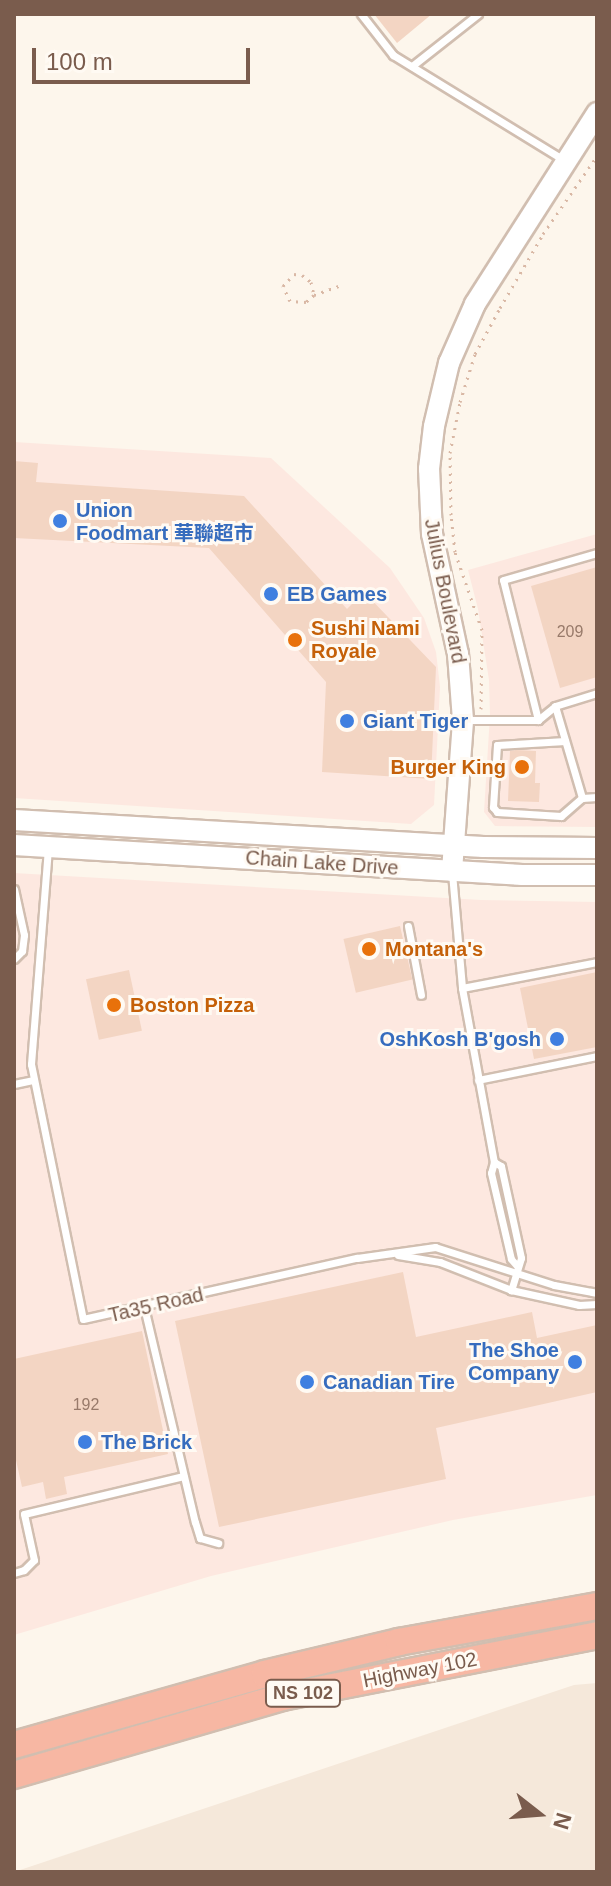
<!DOCTYPE html>
<html>
<head>
<meta charset="utf-8">
<style>
  body { margin:0 }
  #map { position:relative; width:611px; height:1886px; overflow:hidden; background:#fdf6ec; font-family:Helvetica,"Noto Sans SC",sans-serif }
  div>[style] { position:absolute }
  [style*='--x'] { left:calc(var(--x)*1px); top:calc(var(--y)*1px); width:calc(var(--w)*1px); rotate:calc(var(--a)*1deg) }
  .residential>* { inset:0; background:#f5e8da }
  .commercial>* { inset:0; background:#fde8e0 }
  .building>* { inset:0; background:#f3d5c3; transform-origin:0 0 }
  .path>* { height:3px; margin-top:-1.5px; transform-origin:0; background:repeating-linear-gradient(90deg,#d9b8a5 0 2px,transparent 0 8px) }
  .roads { filter:drop-shadow(2px 0 #d1beb0) drop-shadow(-2px 0 #d1beb0) drop-shadow(0 2px #d1beb0) drop-shadow(0 -2px #d1beb0) }
  .lane>* { height:7px; margin:-3.5px; padding:0 3.5px; transform-origin:3.5px; border-radius:3.5px; background:#fff }
  .secondary>* { height:20px; margin:-10px; padding:0 10px; transform-origin:10px; border-radius:10px; background:#fff }
  .highway>* { height:26px; margin:-13px; padding:0 13px; transform-origin:13px; border-radius:13px; background:#f7b7a3 }
  .dots>* { width:22px; height:22px; translate:-50% -50%; box-sizing:border-box; border:4px solid #fffaf3; border-radius:50% }
  span { translate:-50% -50%; white-space:nowrap; text-align:center; line-height:1.15; -webkit-text-stroke:6px #fffaf3; paint-order:stroke }
  .number-label { font-size:16px; color:#987a6a }
  .number-label span { -webkit-text-stroke-width:0 }
  .shield-label span { padding:2px 6px; background:#fffaf3; border:2px solid; border-radius:6px; -webkit-text-stroke-width:0 }
  .shield-label { font-size:18px; color:#7a5c4d; font-weight:700 }
  .shop-label { font-size:20px; color:#366cbe; font-weight:700 }
  .left { translate:0 -50%; text-align:left }
  .right { translate:-100% -50%; text-align:right }
  .street-label { font-size:20px; color:#7a5c4d }
  .food-label { font-size:20px; color:#c56008; font-weight:700 }
  .frame { position:absolute; inset:0; border:16px solid #7a5c4d; pointer-events:none }
  .north { position:absolute; left:499px; top:1774px; width:80px; height:80px; -webkit-text-stroke:6px #fffaf3; paint-order:stroke; rotate:107deg; font-size:22px; font-weight:700; line-height:32px; text-align:center; color:#7a5c4d }
  .north::after { content:''; display:block; margin:auto; width:28px; height:36px; background:#7a5c4d; clip-path:polygon(50% 0,100% 100%,50% 72%,0 100%) }
  .scale { position:absolute; left:32px; top:48px; width:218px; height:36px; box-sizing:border-box; border:4px solid #7a5c4d; border-top:0; padding-left:10px; font-size:24px; line-height:28px; white-space:nowrap; color:#7a5c4d; -webkit-text-stroke:6px #fffaf3; paint-order:stroke }
</style>
</head>
<body>
<div id="map">
  <div class="residential">
    <i style="clip-path:polygon(597px 1683px,597px 1872px,14px 1872px,574px 1685px)"></i>
  </div>
  <div class="commercial">
    <i style="clip-path:polygon(14px 442px,271px 458px,390px 568px,424px 618px,436px 652px,440px 687px,434px 805px,411px 824px,14px 798px)"></i>
    <i style="clip-path:polygon(597px 534px,597px 827px,495px 826px,484px 812px,490px 715px,489px 680px,478px 609px,468px 570px)"></i>
    <i style="clip-path:polygon(14px 873px,481px 900px,597px 902px,597px 1495px,453px 1520px,211px 1576px,14px 1635px)"></i>
  </div>
  <div class="building">
    <i style="clip-path:polygon(374px 14px,432px 14px,397px 43px)"></i>
    <i style="clip-path:polygon(14px 461px,38px 463px,36px 482px,244px 496px,347px 609px,364px 592px,436px 667px,431px 779px,322px 772px,326px 682px,209px 548px,14px 538px)"></i>
    <i style="clip-path:polygon(597px 567px,597px 677px,560px 688px,531px 586px)"></i>
    <i style="clip-path:polygon(516px 750px,536px 751px,535px 783px,540px 783px,539px 802px,508px 801px,510px 751px)"></i>
    <i style="left:400px;top:926px;width:55px;height:58px;rotate:77deg"></i>
    <i style="left:129px;top:970px;width:62px;height:44px;rotate:78deg"></i>
    <i style="clip-path:polygon(597px 972px,597px 1047px,534px 1059px,520px 988px)"></i>
    <i style="clip-path:polygon(403px 1272px,416px 1337px,532px 1312px,537px 1338px,597px 1325px,597px 1392px,436px 1428px,446px 1479px,219px 1527px,175px 1321px)"></i>
    <i style="clip-path:polygon(142px 1331px,168px 1454px,64px 1477px,67px 1494px,46px 1499px,43px 1482px,22px 1487px,14px 1451px,14px 1359px)"></i>
  </div>
  <div class="path">
    <i style="--x:294;--y:274;--w:8;--a:7"></i>
    <i style="--x:302;--y:275;--w:11;--a:38"></i>
    <i style="--x:311;--y:282;--w:13;--a:77"></i>
    <i style="--x:314;--y:295;--w:11;--a:139"></i>
    <i style="--x:306;--y:302;--w:16;--a:-176"></i>
    <i style="--x:290;--y:301;--w:17;--a:-115"></i>
    <i style="--x:283;--y:286;--w:16;--a:-47"></i>
    <i style="--x:314;--y:295;--w:27;--a:-20"></i>
    <i style="--x:481;--y:709;--w:79;--a:-89.3"></i>
    <i style="--x:482;--y:630;--w:83;--a:-109.1"></i>
    <i style="--x:455;--y:552;--w:37;--a:-96"></i>
    <i style="--x:451;--y:515;--w:62;--a:-90.9"></i>
    <i style="--x:450;--y:453;--w:52;--a:-78.9"></i>
    <i style="--x:460;--y:402;--w:50;--a:-72.6"></i>
    <i style="--x:475;--y:354;--w:52;--a:-61.5"></i>
    <i style="--x:500;--y:308;--w:86;--a:-59.8"></i>
    <i style="--x:543;--y:234;--w:95;--a:-55.3"></i>
  </div>
  <div class="roads">
    <div class="lane">
      <i style="--x:361;--y:14;--w:52;--a:52"></i>
      <i style="--x:393;--y:55;--w:202;--a:31.6"></i>
      <i style="--x:412;--y:66;--w:84;--a:-38.2"></i>
      <i style="--x:555;--y:706;--w:96;--a:73.6"></i>
      <i style="--x:582;--y:798;--w:15;--a:-4"></i>
      <i style="--x:465;--y:720;--w:73;--a:0"></i>
      <i style="--x:538;--y:720;--w:22;--a:-39"></i>
      <i style="--x:555;--y:706;--w:44;--a:-17.2"></i>
      <i style="--x:538;--y:720;--w:144;--a:-104"></i>
      <i style="--x:503;--y:580;--w:98;--a:-16"></i>
      <i style="--x:565;--y:741;--w:68;--a:176.6"></i>
      <i style="--x:497;--y:745;--w:62;--a:93.7"></i>
      <i style="--x:493;--y:807;--w:6;--a:51"></i>
      <i style="--x:497;--y:812;--w:64;--a:3.6"></i>
      <i style="--x:561;--y:816;--w:28;--a:-41"></i>
      <i style="--x:48;--y:848;--w:217;--a:94.5"></i>
      <i style="--x:31;--y:1064;--w:260;--a:78.5"></i>
      <i style="--x:83;--y:1319;--w:281;--a:-12.6"></i>
      <i style="--x:357;--y:1258;--w:79;--a:-8"></i>
      <i style="--x:435;--y:1247;--w:125;--a:17.7"></i>
      <i style="--x:554;--y:1285;--w:44;--a:10.5"></i>
      <i style="--x:452;--y:873;--w:115;--a:85"></i>
      <i style="--x:462;--y:988;--w:177;--a:79.6"></i>
      <i style="--x:494;--y:1162;--w:11;--a:105"></i>
      <i style="--x:491;--y:1173;--w:88;--a:76.9"></i>
      <i style="--x:511;--y:1259;--w:9;--a:49"></i>
      <i style="--x:14;--y:889;--w:47;--a:77.7"></i>
      <i style="--x:24;--y:935;--w:16;--a:97"></i>
      <i style="--x:22;--y:951;--w:11;--a:135"></i>
      <i style="--x:408;--y:926;--w:70;--a:79.3"></i>
      <i style="--x:462;--y:988;--w:137;--a:-10.9"></i>
      <i style="--x:478;--y:1080;--w:121;--a:-11.4"></i>
      <i style="--x:14;--y:1084;--w:19;--a:-12"></i>
      <i style="--x:494;--y:1162;--w:8;--a:30"></i>
      <i style="--x:501;--y:1166;--w:94;--a:77.7"></i>
      <i style="--x:521;--y:1258;--w:34;--a:107"></i>
      <i style="--x:398;--y:1255;--w:43;--a:9.5"></i>
      <i style="--x:440;--y:1262;--w:76;--a:21.5"></i>
      <i style="--x:511;--y:1290;--w:70;--a:12.4"></i>
      <i style="--x:579;--y:1305;--w:18;--a:-3"></i>
      <i style="--x:144;--y:1307;--w:221;--a:76.7"></i>
      <i style="--x:195;--y:1522;--w:17;--a:73"></i>
      <i style="--x:200;--y:1538;--w:19;--a:16"></i>
      <i style="--x:14;--y:1573;--w:10;--a:-17"></i>
      <i style="--x:24;--y:1570;--w:14;--a:-45"></i>
      <i style="--x:34;--y:1560;--w:47;--a:-102.3"></i>
      <i style="--x:24;--y:1514;--w:164;--a:-13.4"></i>
    </div>
    <div class="secondary">
      <i style="--x:14;--y:820;--w:470;--a:3.3"></i>
      <i style="--x:483;--y:847;--w:114;--a:0.5"></i>
      <i style="--x:14;--y:845;--w:509;--a:3.38"></i>
      <i style="--x:522;--y:875;--w:75;--a:0"></i>
      <i style="--x:452;--y:871;--w:151;--a:-85.8"></i>
      <i style="--x:463;--y:720;--w:66;--a:-94.3"></i>
      <i style="--x:458;--y:654;--w:123;--a:-102.2"></i>
      <i style="--x:432;--y:534;--w:65;--a:-92.6"></i>
      <i style="--x:429;--y:469;--w:43;--a:-83.4"></i>
      <i style="--x:434;--y:426;--w:65;--a:-76.6"></i>
      <i style="--x:449;--y:363;--w:64;--a:-66.2"></i>
      <i style="--x:475;--y:304;--w:227;--a:-57.4"></i>
    </div>
    <div class="highway">
      <i style="--x:14;--y:1745;--w:261;--a:-15.8"></i>
      <i style="--x:265;--y:1674;--w:138;--a:-13.4"></i>
      <i style="--x:399;--y:1642;--w:201;--a:-10.3"></i>
      <i style="--x:14;--y:1775;--w:279;--a:-16.2"></i>
      <i style="--x:282;--y:1697;--w:321;--a:-11.1"></i>
    </div>
  </div>
  <div class="dots">
    <i style="left:60px;top:521px;background:#3f7fe0"></i>
    <i style="left:271px;top:594px;background:#3f7fe0"></i>
    <i style="left:295px;top:640px;background:#e8710a"></i>
    <i style="left:347px;top:721px;background:#3f7fe0"></i>
    <i style="left:522px;top:767px;background:#e8710a"></i>
    <i style="left:369px;top:949px;background:#e8710a"></i>
    <i style="left:114px;top:1005px;background:#e8710a"></i>
    <i style="left:557px;top:1039px;background:#3f7fe0"></i>
    <i style="left:575px;top:1362px;background:#3f7fe0"></i>
    <i style="left:307px;top:1382px;background:#3f7fe0"></i>
    <i style="left:85px;top:1442px;background:#3f7fe0"></i>
  </div>
  <div class="number-label">
    <span style="left:570px;top:632px">209</span>
    <span style="left:86px;top:1405px">192</span>
  </div>
  <div class="shield-label">
    <span style="left:303px;top:1693px">NS 102</span>
  </div>
  <div class="shop-label">
    <span class="left" style="left:76px;top:522px">Union<br>Foodmart 華聯超市</span>
    <span class="left" style="left:287px;top:594px">EB Games</span>
    <span class="left" style="left:363px;top:721px">Giant Tiger</span>
    <span class="right" style="left:541px;top:1039px">OshKosh B'gosh</span>
    <span class="right" style="left:559px;top:1362px">The Shoe<br>Company</span>
    <span class="left" style="left:323px;top:1382px">Canadian Tire</span>
    <span class="left" style="left:101px;top:1442px">The Brick</span>
  </div>
  <div class="street-label">
    <span style="left:445px;top:591px;rotate:79deg">Julius Boulevard</span>
    <span style="left:322px;top:863px;rotate:4deg">Chain Lake Drive</span>
    <span style="left:156px;top:1305px;rotate:-13deg">Ta35 Road</span>
    <span style="left:420px;top:1670px;rotate:-11deg">Highway 102</span>
  </div>
  <div class="food-label">
    <span class="left" style="left:311px;top:640px">Sushi Nami<br>Royale</span>
    <span class="right" style="left:506px;top:767px">Burger King</span>
    <span class="left" style="left:385px;top:949px">Montana's</span>
    <span class="left" style="left:130px;top:1005px">Boston Pizza</span>
  </div>
  <div class="frame"></div>
  <div class="north">N</div>
  <div class="scale">100 m</div>
</div>
</body>
</html>
